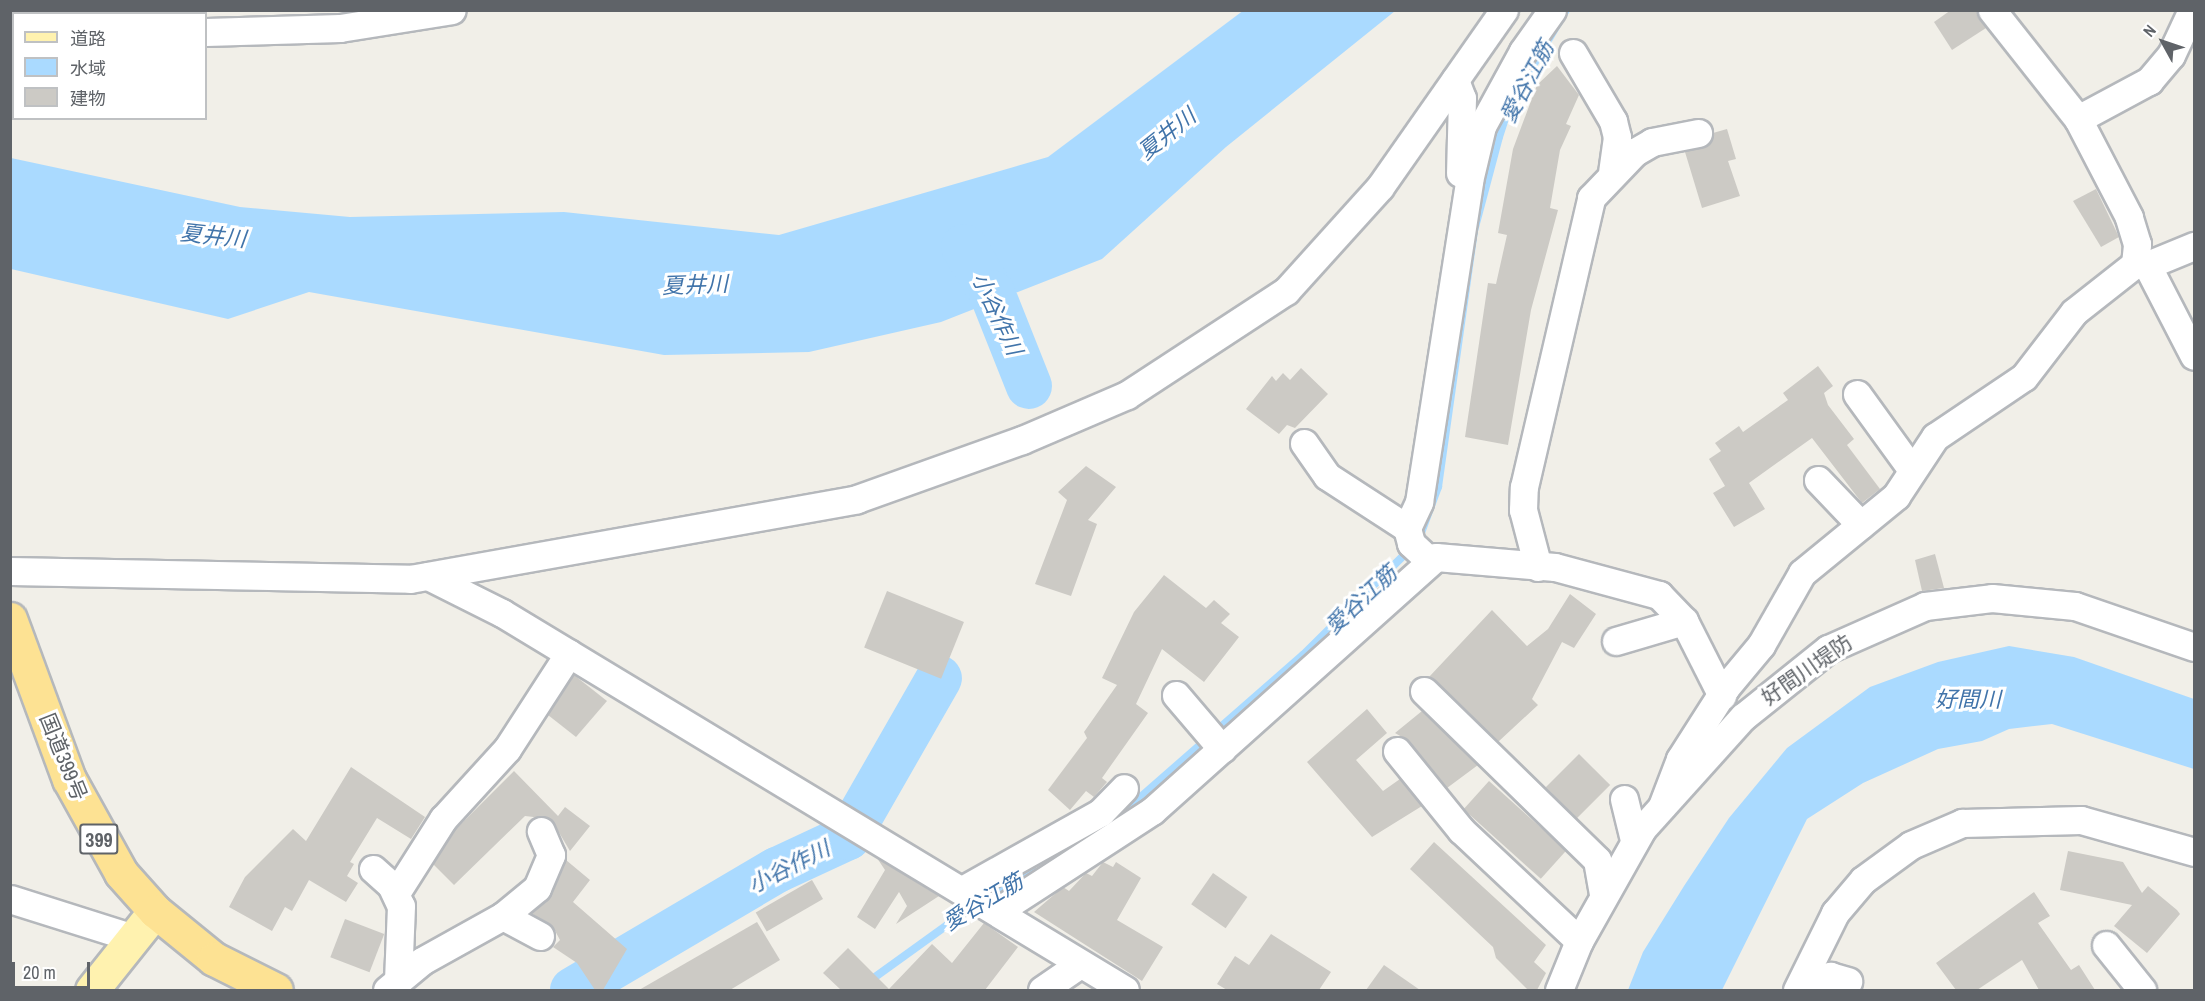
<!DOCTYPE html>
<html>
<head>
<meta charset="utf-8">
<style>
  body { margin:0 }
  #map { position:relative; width:2205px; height:1001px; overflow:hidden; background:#f1efe8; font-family:"Archivo Narrow","Noto Sans JP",sans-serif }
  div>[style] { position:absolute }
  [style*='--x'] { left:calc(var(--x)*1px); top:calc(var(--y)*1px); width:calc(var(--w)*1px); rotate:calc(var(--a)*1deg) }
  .water>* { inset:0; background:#aadaff }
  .stream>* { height:8px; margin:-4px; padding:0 4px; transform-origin:4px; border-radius:4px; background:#aadaff }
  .river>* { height:46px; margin:-23px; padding:0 23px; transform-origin:23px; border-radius:23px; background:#aadaff }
  .building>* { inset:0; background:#cccac5; transform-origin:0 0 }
  .roads { filter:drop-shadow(2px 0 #b5b8bc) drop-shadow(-2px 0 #b5b8bc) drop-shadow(0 2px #b5b8bc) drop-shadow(0 -2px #b5b8bc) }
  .minor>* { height:27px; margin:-13.5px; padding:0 13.5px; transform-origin:13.5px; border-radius:13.5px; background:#fff }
  .major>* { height:33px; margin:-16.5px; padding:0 16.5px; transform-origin:16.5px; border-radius:16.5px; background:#fff2af }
  .highway>* { height:33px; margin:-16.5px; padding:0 16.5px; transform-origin:16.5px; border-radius:16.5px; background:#fde293 }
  span { translate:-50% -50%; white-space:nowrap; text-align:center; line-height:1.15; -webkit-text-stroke:6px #fff; paint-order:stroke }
  .shield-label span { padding:2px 4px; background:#fff; border:2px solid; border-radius:4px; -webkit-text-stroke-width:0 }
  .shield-label { font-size:20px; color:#5f6368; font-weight:700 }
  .street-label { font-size:21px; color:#5f6368 }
  .water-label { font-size:22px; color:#4174aa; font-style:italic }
  .frame { position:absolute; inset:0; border:12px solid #5f6368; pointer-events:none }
  .legend { position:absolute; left:12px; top:12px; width:195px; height:108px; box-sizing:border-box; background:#fff; border:2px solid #bfc1c3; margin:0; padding:8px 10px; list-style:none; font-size:18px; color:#5f6368 }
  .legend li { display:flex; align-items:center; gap:12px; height:30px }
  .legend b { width:30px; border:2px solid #bfc1c3 }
  .north { position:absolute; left:2133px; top:12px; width:60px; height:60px; -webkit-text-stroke:4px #fff; paint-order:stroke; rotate:310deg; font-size:16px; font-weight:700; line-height:24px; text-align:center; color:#5f6368 }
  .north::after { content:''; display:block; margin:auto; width:21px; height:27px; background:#5f6368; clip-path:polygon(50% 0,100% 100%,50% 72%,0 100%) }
  .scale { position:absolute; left:12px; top:962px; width:78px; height:27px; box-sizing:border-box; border:3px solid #5f6368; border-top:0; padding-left:8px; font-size:18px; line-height:21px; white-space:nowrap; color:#5f6368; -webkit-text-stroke:4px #fff; paint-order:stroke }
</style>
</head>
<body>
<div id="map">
  <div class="water">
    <i style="clip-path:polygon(1244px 10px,1395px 11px,1226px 147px,1102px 259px,941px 322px,809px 352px,664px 355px,309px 292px,228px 319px,11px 269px,11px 158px,240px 207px,350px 217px,564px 212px,779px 235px,1048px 157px)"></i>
    <i style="clip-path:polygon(2009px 646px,2074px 657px,2194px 699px,2194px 769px,2052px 724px,2009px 729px,1982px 741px,1938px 749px,1863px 783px,1807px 819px,1722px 990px,1628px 990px,1643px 952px,1684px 886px,1729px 818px,1787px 748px,1870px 687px,1938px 662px)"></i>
  </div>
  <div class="stream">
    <i style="--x:1111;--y:823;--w:255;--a:-41.2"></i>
    <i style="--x:1303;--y:655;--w:162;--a:-44.7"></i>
    <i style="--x:1418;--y:541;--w:58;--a:-69.7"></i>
    <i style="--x:1438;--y:487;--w:259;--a:-82"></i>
    <i style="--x:1474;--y:231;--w:97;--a:-75.1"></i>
    <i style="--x:1499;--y:137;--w:33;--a:-72"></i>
    <i style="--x:1509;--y:106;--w:112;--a:-59.3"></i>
    <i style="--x:985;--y:899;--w:57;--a:-28.4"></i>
    <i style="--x:857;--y:990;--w:145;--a:-35.8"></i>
  </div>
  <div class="river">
    <i style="--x:964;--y:247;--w:54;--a:58.7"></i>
    <i style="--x:992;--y:293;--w:100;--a:68.3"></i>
    <i style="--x:573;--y:990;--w:237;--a:-30.5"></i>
    <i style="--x:777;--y:870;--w:78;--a:-24.9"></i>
    <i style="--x:848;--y:837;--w:183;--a:-60.2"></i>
  </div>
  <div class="building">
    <i style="clip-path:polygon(1951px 10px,1976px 10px,1986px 28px,1952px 50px,1934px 22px)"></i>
    <i style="clip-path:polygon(1557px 66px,1579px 95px,1566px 124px,1571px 126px,1560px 150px,1550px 208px,1558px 210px,1531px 310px,1508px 445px,1465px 437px,1488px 283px,1496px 284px,1507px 235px,1498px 233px,1513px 149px,1537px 85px)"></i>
    <i style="clip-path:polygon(1727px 129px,1736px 159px,1728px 161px,1740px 196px,1702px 208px,1685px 152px,1708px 145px,1713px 133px)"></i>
    <i style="clip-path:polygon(2096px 189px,2119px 237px,2101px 247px,2073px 201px)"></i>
    <i style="clip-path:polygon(1818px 366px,1833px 386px,1824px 393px,1828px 405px,1854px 439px,1847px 445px,1880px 489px,1862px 503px,1812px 438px,1749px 483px,1765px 509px,1734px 527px,1713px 493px,1725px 486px,1709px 459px,1721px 451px,1715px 443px,1739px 426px,1743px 432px,1788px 400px,1783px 393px)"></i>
    <i style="clip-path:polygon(1301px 368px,1328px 394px,1295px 428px,1287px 425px,1279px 434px,1246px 409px,1272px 376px,1276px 381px,1283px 373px,1290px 380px)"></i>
    <i style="clip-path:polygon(1086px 466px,1116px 487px,1088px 520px,1097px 524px,1071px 596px,1035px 584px,1067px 500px,1058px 492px)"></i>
    <i style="clip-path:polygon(1935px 554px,1944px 588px,1922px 591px,1915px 560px)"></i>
    <i style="clip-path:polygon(1164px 575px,1206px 608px,1214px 600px,1230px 614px,1221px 623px,1239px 637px,1204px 682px,1162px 649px,1136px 704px,1148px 713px,1102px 778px,1107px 782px,1094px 797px,1086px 791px,1070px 810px,1048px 790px,1087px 738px,1084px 732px,1117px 685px,1102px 678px,1134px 612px)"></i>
    <i style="left:887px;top:591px;width:83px;height:61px;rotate:22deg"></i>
    <i style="clip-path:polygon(1570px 594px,1596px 614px,1574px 648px,1562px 642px,1532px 699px,1538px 705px,1498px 742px,1429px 677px,1492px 610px,1527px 646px,1548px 629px)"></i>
    <i style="clip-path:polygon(574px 675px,607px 701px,576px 737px,548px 715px)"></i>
    <i style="clip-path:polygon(1367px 709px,1387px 733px,1356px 760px,1383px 791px,1400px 779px,1422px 806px,1372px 837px,1307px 762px)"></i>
    <i style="clip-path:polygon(1422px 711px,1478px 765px,1447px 788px,1409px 741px,1395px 733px)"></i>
    <i style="left:1579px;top:754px;width:44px;height:47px;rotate:45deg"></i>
    <i style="clip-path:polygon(351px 767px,425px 817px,411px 839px,377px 818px,350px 862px,354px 864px,347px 876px,358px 883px,346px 902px,309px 880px,292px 911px,285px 907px,272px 931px,229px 907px,245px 877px,293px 829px,306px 841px)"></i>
    <i style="clip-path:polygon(514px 771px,558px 816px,565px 807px,590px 826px,570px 851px,551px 819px,525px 816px,454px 885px,433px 864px,456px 829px)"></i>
    <i style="left:1489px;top:781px;width:104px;height:38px;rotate:42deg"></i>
    <i style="clip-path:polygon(1434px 842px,1546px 945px,1534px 962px,1546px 973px,1537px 990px,1528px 990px,1496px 958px,1493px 947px,1410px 869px)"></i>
    <i style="clip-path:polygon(2068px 851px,2123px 862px,2142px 893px,2148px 886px,2177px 910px,2180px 914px,2147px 953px,2114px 926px,2132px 905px,2060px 890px)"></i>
    <i style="clip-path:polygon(877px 858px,939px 896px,896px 924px,907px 906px,899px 892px,875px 929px,857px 917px,885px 870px)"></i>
    <i style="clip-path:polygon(566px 860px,590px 880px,573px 902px,627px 949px,603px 990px,595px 990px,577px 963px,553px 947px,560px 940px,553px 927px,531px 913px,551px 895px)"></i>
    <i style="clip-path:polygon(1103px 862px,1113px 867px,1116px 862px,1141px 878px,1117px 920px,1163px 947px,1142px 981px,1034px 912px,1063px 887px,1069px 891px,1086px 873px,1092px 876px)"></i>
    <i style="left:1213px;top:873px;width:42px;height:38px;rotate:35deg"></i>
    <i style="left:812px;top:880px;width:22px;height:65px;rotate:60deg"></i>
    <i style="clip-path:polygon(2034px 892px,2050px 916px,2038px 923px,2071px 970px,2079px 965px,2095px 990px,2039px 990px,2022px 960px,1977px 990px,1956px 990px,1936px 963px)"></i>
    <i style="left:345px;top:919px;width:42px;height:41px;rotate:21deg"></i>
    <i style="clip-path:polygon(757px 922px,780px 960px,730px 990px,639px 990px)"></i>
    <i style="clip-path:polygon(984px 923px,1018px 947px,985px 990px,841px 990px,823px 973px,848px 948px,889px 989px,932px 944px,952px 963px)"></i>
    <i style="clip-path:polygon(1271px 934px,1331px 972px,1319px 990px,1227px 990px,1217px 984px,1235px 956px,1249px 965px)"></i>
    <i style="clip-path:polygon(1384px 965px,1420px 990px,1366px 990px)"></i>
  </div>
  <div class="roads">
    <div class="minor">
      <i style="--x:88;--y:14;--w:12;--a:-20"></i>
      <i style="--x:10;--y:19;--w:4;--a:0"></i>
      <i style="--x:206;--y:32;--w:134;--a:-1.7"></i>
      <i style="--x:340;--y:28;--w:113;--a:-9.1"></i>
      <i style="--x:1573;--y:53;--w:79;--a:59.5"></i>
      <i style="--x:1613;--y:121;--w:16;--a:76"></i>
      <i style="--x:1617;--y:137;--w:34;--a:98"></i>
      <i style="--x:1455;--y:80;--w:19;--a:69"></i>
      <i style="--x:1462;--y:98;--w:75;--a:91.5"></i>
      <i style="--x:2078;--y:119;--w:81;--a:-28.2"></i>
      <i style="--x:2149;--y:81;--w:34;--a:-50"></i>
      <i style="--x:2171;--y:55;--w:50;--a:-65"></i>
      <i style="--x:2135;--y:264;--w:15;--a:0"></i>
      <i style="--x:2150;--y:264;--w:48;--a:-22.2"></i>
      <i style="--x:2147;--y:265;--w:102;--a:62.7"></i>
      <i style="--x:1857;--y:394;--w:94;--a:54.1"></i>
      <i style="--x:1304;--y:443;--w:40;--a:55.1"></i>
      <i style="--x:1327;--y:476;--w:95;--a:33"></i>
      <i style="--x:1818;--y:480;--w:62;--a:46.3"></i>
      <i style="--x:1430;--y:561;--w:26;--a:-137"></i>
      <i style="--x:1411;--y:543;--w:16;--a:-105"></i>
      <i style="--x:1407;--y:528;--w:29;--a:-65"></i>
      <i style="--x:1419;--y:502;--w:325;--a:-81.1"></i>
      <i style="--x:1469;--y:181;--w:57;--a:-76.7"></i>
      <i style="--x:1482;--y:126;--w:85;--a:-61.3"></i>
      <i style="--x:1523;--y:51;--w:50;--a:-54.7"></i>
      <i style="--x:1538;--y:567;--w:59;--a:-104.7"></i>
      <i style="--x:1523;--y:510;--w:23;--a:-88"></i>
      <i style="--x:1524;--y:487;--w:297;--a:-76.9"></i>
      <i style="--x:1591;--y:198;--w:64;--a:-46.3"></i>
      <i style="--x:1635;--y:152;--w:20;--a:-30"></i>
      <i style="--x:1652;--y:142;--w:47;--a:-11.1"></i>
      <i style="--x:10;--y:571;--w:400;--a:1.1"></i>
      <i style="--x:410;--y:579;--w:454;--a:-10.1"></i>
      <i style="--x:857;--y:499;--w:175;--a:-19.7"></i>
      <i style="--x:1022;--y:440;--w:114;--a:-23.2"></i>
      <i style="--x:1127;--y:395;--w:190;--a:-33.2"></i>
      <i style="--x:1286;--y:291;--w:140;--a:-47.9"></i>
      <i style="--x:1380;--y:187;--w:216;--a:-55"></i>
      <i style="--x:428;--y:576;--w:83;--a:26.6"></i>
      <i style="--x:502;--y:613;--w:728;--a:31.18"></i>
      <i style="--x:1616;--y:641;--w:71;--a:-16.4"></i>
      <i style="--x:1424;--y:691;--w:242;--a:44.3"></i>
      <i style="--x:1597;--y:860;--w:35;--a:80"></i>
      <i style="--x:1176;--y:695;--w:71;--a:49.6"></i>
      <i style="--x:1397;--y:751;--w:102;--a:51"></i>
      <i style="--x:1461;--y:830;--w:162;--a:43.2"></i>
      <i style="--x:1624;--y:799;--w:42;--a:76.3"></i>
      <i style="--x:1662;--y:806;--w:50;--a:-69"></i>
      <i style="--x:1680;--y:759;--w:85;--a:-57.4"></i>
      <i style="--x:1726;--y:687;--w:55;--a:-50.2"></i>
      <i style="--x:1761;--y:645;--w:83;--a:-60.3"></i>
      <i style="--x:1802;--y:573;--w:122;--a:-39.3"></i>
      <i style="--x:1896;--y:496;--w:71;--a:-56.5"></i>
      <i style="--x:1935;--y:437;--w:107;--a:-34"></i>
      <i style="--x:2024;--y:377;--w:82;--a:-52.4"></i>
      <i style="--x:2074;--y:312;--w:78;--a:-38.2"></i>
      <i style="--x:2135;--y:264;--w:20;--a:-84"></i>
      <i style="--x:2137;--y:244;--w:28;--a:-107"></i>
      <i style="--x:2129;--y:217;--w:110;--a:-117.5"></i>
      <i style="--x:2078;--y:119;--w:139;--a:-128.3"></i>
      <i style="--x:373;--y:869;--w:24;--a:42"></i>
      <i style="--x:391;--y:885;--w:23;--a:65"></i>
      <i style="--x:401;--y:906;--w:75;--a:92.3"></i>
      <i style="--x:964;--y:889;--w:157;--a:-29.3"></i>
      <i style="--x:1101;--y:812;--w:33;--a:-46"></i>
      <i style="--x:396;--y:893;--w:88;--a:-57.6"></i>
      <i style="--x:443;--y:819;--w:95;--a:-47.6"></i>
      <i style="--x:507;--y:749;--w:114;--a:-57.1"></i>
      <i style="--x:10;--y:899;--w:130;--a:17.5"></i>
      <i style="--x:998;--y:911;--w:184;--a:-33"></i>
      <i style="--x:1152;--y:811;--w:381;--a:-41.8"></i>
      <i style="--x:1436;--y:557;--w:119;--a:4.8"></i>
      <i style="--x:1555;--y:567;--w:108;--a:15.1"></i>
      <i style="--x:1659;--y:595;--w:36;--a:46"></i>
      <i style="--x:1684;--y:621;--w:84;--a:63.1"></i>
      <i style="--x:503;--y:916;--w:42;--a:28.4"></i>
      <i style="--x:2106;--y:945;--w:58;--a:51.3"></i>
      <i style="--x:387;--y:990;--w:45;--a:-39.6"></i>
      <i style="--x:422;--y:961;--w:93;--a:-29.1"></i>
      <i style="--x:503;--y:916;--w:44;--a:-39.5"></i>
      <i style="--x:537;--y:888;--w:36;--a:-67"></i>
      <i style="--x:551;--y:855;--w:26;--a:-113"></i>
      <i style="--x:1042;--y:990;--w:46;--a:-34.4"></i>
      <i style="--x:1559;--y:990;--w:53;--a:-67.8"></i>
      <i style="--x:1579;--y:941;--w:129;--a:-60.6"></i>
      <i style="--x:1642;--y:829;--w:151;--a:-48"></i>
      <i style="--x:1743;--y:717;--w:109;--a:-38.7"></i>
      <i style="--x:1828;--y:649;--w:106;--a:-23.9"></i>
      <i style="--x:1925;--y:606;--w:67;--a:-6.8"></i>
      <i style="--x:1992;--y:598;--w:83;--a:5.5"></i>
      <i style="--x:2075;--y:606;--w:126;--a:19"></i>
      <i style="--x:1797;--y:990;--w:86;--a:-63.7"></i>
      <i style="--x:1835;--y:913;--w:43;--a:-49.7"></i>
      <i style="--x:1863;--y:880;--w:59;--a:-36.1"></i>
      <i style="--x:1911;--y:845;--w:56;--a:-23.3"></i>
      <i style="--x:1962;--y:823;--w:119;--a:-1.4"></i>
      <i style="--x:2081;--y:820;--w:117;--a:15.8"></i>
      <i style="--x:1815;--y:990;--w:21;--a:-43"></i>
      <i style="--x:1830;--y:976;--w:19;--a:16"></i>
    </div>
    <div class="major">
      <i style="--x:92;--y:990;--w:101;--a:-51.4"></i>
    </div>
    <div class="highway">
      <i style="--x:10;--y:619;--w:171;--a:69.8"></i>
      <i style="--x:69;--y:779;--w:107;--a:61"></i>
      <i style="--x:121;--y:873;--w:51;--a:48.2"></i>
      <i style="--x:155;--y:911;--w:76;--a:39.1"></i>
      <i style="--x:214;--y:959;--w:69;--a:26.6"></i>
    </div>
  </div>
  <div class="shield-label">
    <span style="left:99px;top:839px">399</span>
  </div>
  <div class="street-label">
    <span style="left:1807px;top:670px;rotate:-35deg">好間川堤防</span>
    <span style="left:63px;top:757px;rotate:68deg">国道399号</span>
  </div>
  <div class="water-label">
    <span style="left:1527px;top:82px;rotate:-62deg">愛谷江筋</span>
    <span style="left:1167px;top:134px;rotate:-39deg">夏井川</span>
    <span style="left:213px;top:236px;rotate:6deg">夏井川</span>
    <span style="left:695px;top:285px;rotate:-2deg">夏井川</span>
    <span style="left:997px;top:314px;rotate:65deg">小谷作川</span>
    <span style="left:1361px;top:600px;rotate:-43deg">愛谷江筋</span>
    <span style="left:1968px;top:700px">好間川</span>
    <span style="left:789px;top:867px;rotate:-27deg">小谷作川</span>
    <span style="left:983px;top:902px;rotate:-31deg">愛谷江筋</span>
  </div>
  <div class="frame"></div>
  <ul class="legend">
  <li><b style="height:8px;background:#fff2af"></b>道路</li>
  <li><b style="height:16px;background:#aadaff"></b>水域</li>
  <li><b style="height:16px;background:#cccac5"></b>建物</li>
  </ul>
  <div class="north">N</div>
  <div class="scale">20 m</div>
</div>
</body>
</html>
